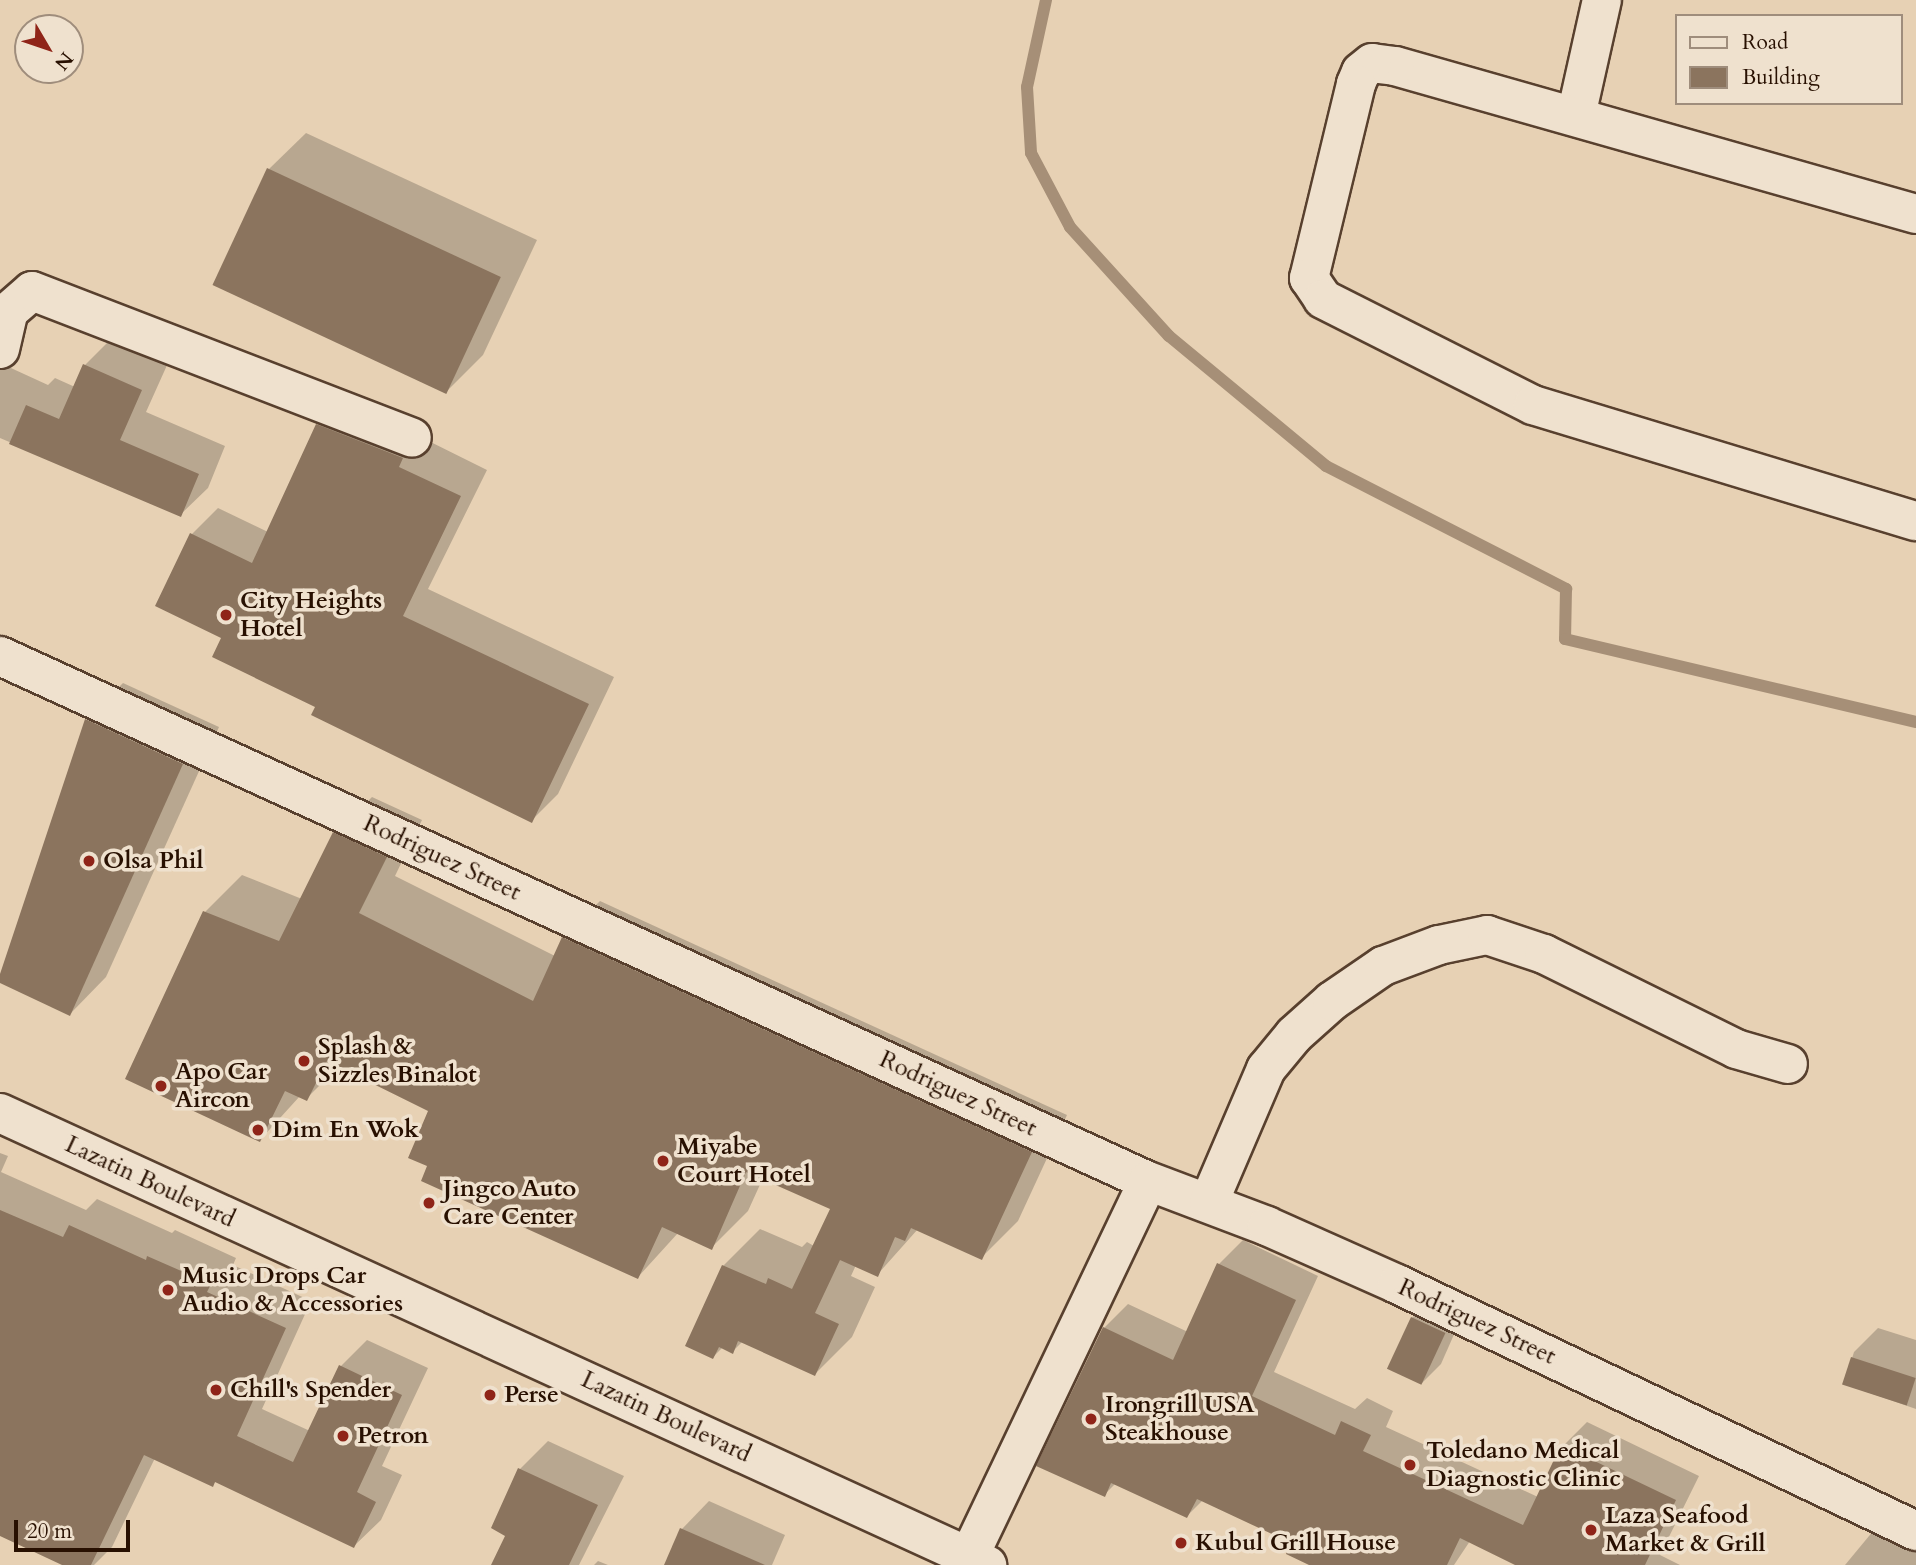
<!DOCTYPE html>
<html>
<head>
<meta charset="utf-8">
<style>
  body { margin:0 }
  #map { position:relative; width:1916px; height:1565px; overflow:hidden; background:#e7d1b4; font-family:Cardo,serif }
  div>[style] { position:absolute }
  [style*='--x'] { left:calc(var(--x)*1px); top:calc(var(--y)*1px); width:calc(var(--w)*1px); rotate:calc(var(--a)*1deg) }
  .shadow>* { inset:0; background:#0003 }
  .stream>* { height:12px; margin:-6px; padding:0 6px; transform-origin:6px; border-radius:6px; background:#a68f77 }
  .building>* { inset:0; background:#8b745e; transform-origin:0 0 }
  .roads { filter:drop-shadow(2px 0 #58402e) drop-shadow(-2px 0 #58402e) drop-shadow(0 2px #58402e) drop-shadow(0 -2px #58402e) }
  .street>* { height:38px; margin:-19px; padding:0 19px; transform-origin:19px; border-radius:19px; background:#efe1ce }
  .secondary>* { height:38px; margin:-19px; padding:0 19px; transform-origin:19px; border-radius:19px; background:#efe1ce }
  .dots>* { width:19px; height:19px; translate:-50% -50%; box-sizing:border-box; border:4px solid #efe1ce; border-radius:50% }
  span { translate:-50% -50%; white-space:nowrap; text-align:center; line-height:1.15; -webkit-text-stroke:7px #efe1ce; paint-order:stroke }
  .poi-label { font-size:24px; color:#281001; font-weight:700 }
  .left { translate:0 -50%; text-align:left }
  .street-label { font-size:24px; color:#281001 }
  .legend { position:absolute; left:1675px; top:14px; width:228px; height:91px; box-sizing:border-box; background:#efe1ce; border:2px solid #9f8d7c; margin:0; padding:9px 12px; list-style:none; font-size:21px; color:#281001 }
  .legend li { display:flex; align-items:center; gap:14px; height:35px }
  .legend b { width:35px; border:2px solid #9f8d7c }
  .north { position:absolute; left:14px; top:14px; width:70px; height:70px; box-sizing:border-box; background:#efe1ce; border:2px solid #9f8d7c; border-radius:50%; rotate:129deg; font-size:19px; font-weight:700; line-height:28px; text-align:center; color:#281001 }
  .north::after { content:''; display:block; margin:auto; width:24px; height:32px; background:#8f2418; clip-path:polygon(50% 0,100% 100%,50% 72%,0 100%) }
  .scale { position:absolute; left:14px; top:1520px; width:116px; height:32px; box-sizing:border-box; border:4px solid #281001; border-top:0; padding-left:9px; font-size:21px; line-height:24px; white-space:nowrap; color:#281001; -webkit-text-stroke:5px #efe1ce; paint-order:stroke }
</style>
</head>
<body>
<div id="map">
  <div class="shadow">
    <i style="clip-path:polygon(306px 133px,537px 240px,483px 355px,446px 392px,269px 169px)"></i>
    <i style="clip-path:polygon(112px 338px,168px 363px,146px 412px,225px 446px,208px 488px,180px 515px,0 438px,0 363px,48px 385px,55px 378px,75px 387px,85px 365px)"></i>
    <i style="clip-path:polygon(344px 399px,487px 470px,428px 589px,614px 677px,558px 794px,531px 821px,318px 706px,223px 637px,192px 534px,218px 508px,268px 532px,317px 425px)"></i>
    <i style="clip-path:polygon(123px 683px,219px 727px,106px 977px,70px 1014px,0 979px,86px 720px)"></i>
    <i style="clip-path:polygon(372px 797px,422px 820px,395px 876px,555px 956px,563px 938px,600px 901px,1067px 1115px,1018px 1221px,981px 1258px,918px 1229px,877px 1275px,856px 1265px,851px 1276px,875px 1287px,852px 1337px,815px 1374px,743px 1341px,733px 1351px,723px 1347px,713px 1357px,723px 1266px,760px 1229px,802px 1247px,807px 1242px,814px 1246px,832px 1208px,763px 1178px,748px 1211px,711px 1248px,678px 1233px,638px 1277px,429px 1165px,430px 1110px,340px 1065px,306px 1099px,300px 1096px,260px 1140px,205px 912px,242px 875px,302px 899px,335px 834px)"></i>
    <i style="clip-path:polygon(0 1153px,8px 1156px,1px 1172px,86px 1210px,97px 1199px,172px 1233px,175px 1230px,236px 1258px,233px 1265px,311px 1301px,262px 1409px,310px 1431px,341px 1366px,367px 1340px,428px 1368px,382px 1466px,402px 1475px,381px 1520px,354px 1546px,216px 1481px,213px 1484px,155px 1458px,112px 1547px,94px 1565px,66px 1565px,0 1535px)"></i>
    <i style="clip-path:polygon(1243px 1240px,1318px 1276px,1274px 1372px,1355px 1409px,1367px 1398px,1393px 1411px,1386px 1427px,1538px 1497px,1563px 1446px,1587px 1422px,1699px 1476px,1660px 1555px,1680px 1565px,1519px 1565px,1470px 1541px,1454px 1565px,1313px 1565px,1293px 1542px,1203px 1500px,1187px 1516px,1116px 1483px,1104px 1495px,1104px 1328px,1128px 1304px,1188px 1332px,1219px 1264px)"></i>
    <i style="clip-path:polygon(1431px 1300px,1463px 1314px,1441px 1364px,1422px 1383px,1412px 1318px)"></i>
    <i style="clip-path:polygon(1878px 1328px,1916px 1340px,1916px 1409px,1844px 1384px,1854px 1352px)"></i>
    <i style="clip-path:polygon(548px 1441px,624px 1476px,579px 1565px,510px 1565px,508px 1535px,520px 1469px)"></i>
    <i style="clip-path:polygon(709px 1501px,785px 1535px,772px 1565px,666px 1565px,682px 1529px)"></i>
    <i style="clip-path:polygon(1874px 1530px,1916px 1550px,1916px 1565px,1845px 1565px)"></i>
    <i style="clip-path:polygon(598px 1561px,608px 1565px,594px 1565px)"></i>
  </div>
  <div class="stream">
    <i style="--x:1046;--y:0;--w:89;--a:102.3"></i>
    <i style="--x:1027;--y:87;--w:66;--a:86.5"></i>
    <i style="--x:1031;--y:153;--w:84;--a:62.2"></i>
    <i style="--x:1070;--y:227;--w:147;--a:47.8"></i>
    <i style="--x:1169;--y:336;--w:204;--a:39.6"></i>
    <i style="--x:1326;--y:466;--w:270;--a:27.1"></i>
    <i style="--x:1566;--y:589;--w:50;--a:91.1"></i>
    <i style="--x:1565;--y:639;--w:361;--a:13.3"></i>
  </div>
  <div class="building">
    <i style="left:267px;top:168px;width:258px;height:129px;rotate:25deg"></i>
    <i style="clip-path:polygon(83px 364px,142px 390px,120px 440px,199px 474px,181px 517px,9px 444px,26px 405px,59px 419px)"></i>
    <i style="clip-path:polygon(316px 424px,403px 458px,399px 467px,461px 496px,403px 616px,589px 704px,532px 823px,311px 715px,315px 707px,212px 657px,221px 638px,155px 606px,190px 533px,252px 563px)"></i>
    <i style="clip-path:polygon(85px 719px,183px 764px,70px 1016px,0 983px,0 974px)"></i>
    <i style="clip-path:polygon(333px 832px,387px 857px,359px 913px,533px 1001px,562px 937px,1032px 1152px,982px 1260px,911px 1228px,905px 1241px,895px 1237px,878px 1277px,840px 1260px,815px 1313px,839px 1324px,815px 1376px,738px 1341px,733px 1354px,719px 1347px,713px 1359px,685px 1346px,722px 1265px,766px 1284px,768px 1278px,792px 1289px,830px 1209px,746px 1172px,712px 1250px,662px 1227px,638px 1279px,421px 1181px,427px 1166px,408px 1158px,428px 1111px,327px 1061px,307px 1101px,285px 1091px,260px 1142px,125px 1079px,203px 911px,279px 941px)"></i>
    <i style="clip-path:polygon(0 1210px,63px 1237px,69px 1225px,146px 1260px,147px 1256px,211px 1284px,207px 1292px,286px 1328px,237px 1436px,293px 1462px,339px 1365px,402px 1395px,357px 1492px,376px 1502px,354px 1548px,215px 1482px,213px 1487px,144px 1455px,91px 1565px,62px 1565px,0 1536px)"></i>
    <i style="clip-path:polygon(1217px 1263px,1296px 1300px,1252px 1396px,1335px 1435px,1341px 1421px,1371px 1435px,1363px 1451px,1523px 1525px,1561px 1445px,1676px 1500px,1645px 1565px,1515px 1565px,1460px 1538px,1447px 1565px,1309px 1565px,1286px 1554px,1291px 1543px,1197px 1499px,1187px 1518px,1111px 1483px,1105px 1497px,1036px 1466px,1103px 1327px,1173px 1360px)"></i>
    <i style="left:1411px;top:1317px;width:38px;height:57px;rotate:25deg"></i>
    <i style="left:1851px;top:1357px;width:68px;height:29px;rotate:18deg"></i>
    <i style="clip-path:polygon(518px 1468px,598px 1505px,569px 1565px,491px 1565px,505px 1536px,491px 1528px)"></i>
    <i style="clip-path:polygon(680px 1528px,765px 1565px,664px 1565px)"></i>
  </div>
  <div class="roads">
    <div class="street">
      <i style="--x:1576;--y:116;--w:119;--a:-77.4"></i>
      <i style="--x:1916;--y:214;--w:542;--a:-164.14"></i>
      <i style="--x:1395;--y:66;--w:23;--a:-173"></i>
      <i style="--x:1372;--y:63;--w:14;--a:141"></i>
      <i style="--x:1361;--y:72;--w:13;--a:113"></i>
      <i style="--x:1356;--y:84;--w:200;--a:103.6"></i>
      <i style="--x:1309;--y:278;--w:25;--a:56"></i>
      <i style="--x:1323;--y:299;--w:235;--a:26.8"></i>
      <i style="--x:1533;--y:405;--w:400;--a:16.9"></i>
      <i style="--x:0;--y:349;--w:39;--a:-77"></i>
      <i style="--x:9;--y:311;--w:30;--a:-41"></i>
      <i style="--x:32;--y:291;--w:407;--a:21.1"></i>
      <i style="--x:0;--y:656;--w:1262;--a:24.58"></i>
      <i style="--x:1148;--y:1181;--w:127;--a:20.7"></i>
      <i style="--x:1267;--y:1226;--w:142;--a:24"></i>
      <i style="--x:1397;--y:1284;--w:575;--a:25.45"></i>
      <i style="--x:1209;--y:1202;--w:145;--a:-66.8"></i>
      <i style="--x:1266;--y:1069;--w:44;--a:-50.5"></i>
      <i style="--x:1294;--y:1035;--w:51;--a:-41.8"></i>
      <i style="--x:1332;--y:1001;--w:62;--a:-34.5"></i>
      <i style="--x:1383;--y:966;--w:60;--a:-20.6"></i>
      <i style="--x:1439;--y:945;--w:49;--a:-11.8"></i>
      <i style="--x:1487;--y:935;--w:60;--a:18.4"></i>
      <i style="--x:1544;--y:954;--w:214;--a:26.3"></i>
      <i style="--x:1736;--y:1049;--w:54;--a:16.1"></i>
      <i style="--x:965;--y:1565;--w:425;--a:-64.5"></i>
    </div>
    <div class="secondary">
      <i style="--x:0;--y:1113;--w:1086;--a:24.61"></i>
    </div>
  </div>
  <div class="dots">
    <i style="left:226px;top:615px;background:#8f2418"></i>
    <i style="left:89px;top:861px;background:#8f2418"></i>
    <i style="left:304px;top:1061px;background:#8f2418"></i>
    <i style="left:161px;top:1086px;background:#8f2418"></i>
    <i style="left:258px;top:1130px;background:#8f2418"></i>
    <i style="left:663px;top:1161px;background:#8f2418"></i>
    <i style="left:429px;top:1203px;background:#8f2418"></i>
    <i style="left:168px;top:1290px;background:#8f2418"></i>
    <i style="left:216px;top:1390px;background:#8f2418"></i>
    <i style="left:490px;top:1395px;background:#8f2418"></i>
    <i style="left:1091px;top:1419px;background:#8f2418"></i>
    <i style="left:343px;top:1436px;background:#8f2418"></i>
    <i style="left:1410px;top:1465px;background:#8f2418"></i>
    <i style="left:1591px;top:1530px;background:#8f2418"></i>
    <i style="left:1181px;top:1543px;background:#8f2418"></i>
  </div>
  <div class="poi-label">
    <span class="left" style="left:240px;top:615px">City Heights<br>Hotel</span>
    <span class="left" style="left:103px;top:861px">Olsa Phil</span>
    <span class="left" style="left:318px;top:1061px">Splash &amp;<br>Sizzles Binalot</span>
    <span class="left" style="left:175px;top:1086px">Apo Car<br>Aircon</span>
    <span class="left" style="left:272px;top:1130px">Dim En Wok</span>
    <span class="left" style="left:677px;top:1161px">Miyabe<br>Court Hotel</span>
    <span class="left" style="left:443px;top:1203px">Jingco Auto<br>Care Center</span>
    <span class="left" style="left:182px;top:1290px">Music Drops Car<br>Audio &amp; Accessories</span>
    <span class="left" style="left:230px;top:1390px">Chill's Spender</span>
    <span class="left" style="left:504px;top:1395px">Perse</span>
    <span class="left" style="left:1105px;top:1419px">Irongrill USA<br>Steakhouse</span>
    <span class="left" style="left:357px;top:1436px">Petron</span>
    <span class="left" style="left:1426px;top:1465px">Toledano Medical<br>Diagnostic Clinic</span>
    <span class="left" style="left:1605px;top:1530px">Laza Seafood<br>Market &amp; Grill</span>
    <span class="left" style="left:1195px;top:1543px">Kubul Grill House</span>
  </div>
  <div class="street-label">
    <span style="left:442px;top:858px;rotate:25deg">Rodriguez Street</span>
    <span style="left:958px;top:1094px;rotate:25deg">Rodriguez Street</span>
    <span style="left:150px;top:1182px;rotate:25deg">Lazatin Boulevard</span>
    <span style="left:1477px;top:1322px;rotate:25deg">Rodriguez Street</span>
    <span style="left:666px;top:1417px;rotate:25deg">Lazatin Boulevard</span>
  </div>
  <ul class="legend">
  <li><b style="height:9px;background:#efe1ce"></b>Road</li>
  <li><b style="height:19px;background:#8b745e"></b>Building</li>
  </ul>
  <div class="north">N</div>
  <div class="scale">20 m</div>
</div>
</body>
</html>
